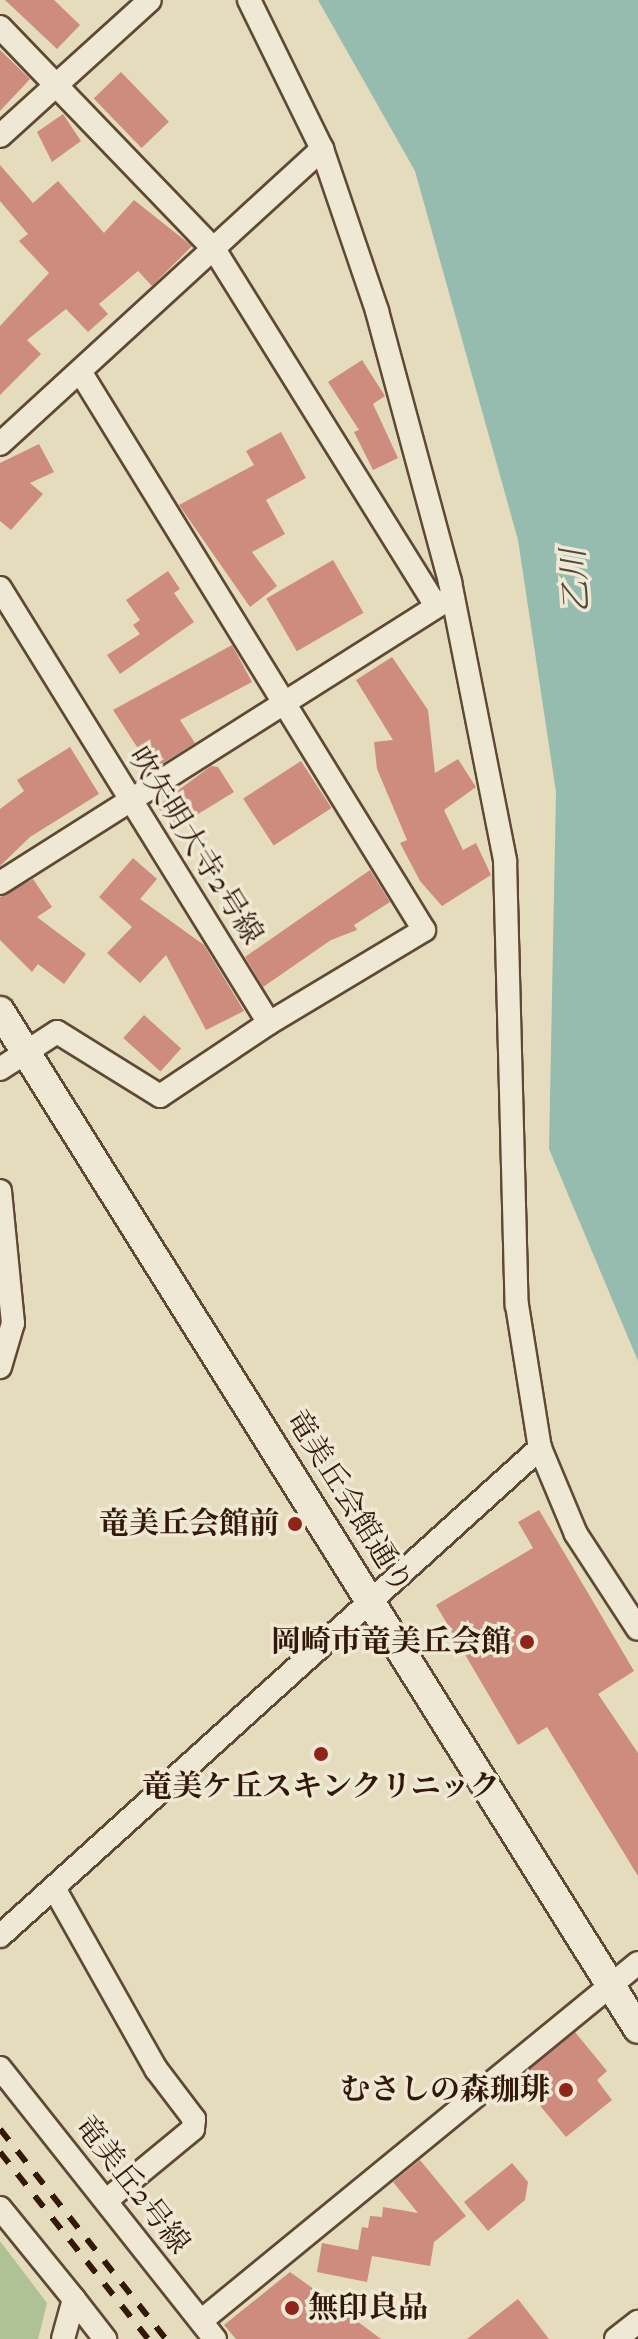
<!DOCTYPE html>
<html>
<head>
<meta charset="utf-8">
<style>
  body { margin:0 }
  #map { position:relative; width:638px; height:2339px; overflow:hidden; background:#e5dcbd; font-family:"IM FELL French Canon","Noto Serif JP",serif }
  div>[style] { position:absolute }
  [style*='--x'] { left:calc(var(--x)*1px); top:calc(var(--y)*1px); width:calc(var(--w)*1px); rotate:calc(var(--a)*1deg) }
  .green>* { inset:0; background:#aec296 }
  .water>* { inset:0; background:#96bcb0 }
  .building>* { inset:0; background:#cd8c7e; transform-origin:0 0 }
  .roads { filter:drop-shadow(2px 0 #604934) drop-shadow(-2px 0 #604934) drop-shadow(0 2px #604934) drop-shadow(0 -2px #604934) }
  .minor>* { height:22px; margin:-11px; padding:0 11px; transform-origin:11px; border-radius:11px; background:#eee8d4 }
  .tertiary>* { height:28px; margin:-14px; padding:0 14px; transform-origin:14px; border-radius:14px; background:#eee8d4 }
  .rail>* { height:6px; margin-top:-3px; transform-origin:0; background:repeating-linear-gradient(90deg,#341807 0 14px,transparent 0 28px) }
  .dots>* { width:22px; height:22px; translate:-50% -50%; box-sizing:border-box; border:4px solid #eee8d4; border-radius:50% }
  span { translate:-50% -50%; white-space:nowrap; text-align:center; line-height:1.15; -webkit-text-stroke:7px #eee8d4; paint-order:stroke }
  .street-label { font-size:30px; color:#341807 }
  .poi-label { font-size:30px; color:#341807; font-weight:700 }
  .right { translate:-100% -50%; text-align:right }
  .left { translate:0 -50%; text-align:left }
  .water-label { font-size:32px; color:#51493a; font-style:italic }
</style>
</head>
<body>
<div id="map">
  <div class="green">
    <i style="clip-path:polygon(0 2241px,47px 2303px,38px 2339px,0 2339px)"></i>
  </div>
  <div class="water">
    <i style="clip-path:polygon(318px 0,638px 0,638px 1361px,549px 1149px,556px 792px,518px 540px,415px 171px)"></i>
  </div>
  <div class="building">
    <i style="clip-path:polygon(5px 0,54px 0,80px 25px,57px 49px)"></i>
    <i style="clip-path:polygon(0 50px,30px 79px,0 111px)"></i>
    <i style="left:121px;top:72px;width:69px;height:38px;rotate:46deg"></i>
    <i style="clip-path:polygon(63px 114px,81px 141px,52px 162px,37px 132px)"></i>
    <i style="clip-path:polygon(0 165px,33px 203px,58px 181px,104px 233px,134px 200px,192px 246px,152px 286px,138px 271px,99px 304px,108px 314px,88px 332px,66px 309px,27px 340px,41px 354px,0 395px,0 326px,49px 273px,19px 241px,28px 234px,0 201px)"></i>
    <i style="clip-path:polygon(362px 360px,385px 396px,373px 404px,398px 458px,373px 470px,354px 432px,359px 430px,328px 382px)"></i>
    <i style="clip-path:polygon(281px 432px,306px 478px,266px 500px,285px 534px,252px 552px,277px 586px,250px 607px,179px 505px,254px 465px,246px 451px)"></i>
    <i style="clip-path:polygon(39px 444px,54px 472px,30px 483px,43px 494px,11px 530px,0 521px,0 463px)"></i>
    <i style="left:333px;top:560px;width:61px;height:77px;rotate:60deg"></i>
    <i style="clip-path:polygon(168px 571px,180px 589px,174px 593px,194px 622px,120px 674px,107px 655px,140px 634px,133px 625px,140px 620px,126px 600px)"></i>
    <i style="clip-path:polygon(232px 645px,252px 682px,180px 720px,195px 743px,152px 770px,113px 710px)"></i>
    <i style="clip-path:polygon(392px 657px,428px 710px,435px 773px,458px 759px,476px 787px,444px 810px,463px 850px,476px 843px,491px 875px,442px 906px,420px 881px,400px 843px,407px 840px,377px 769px,374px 742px,393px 740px,356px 680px)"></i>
    <i style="clip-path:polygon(70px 747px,99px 794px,30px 837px,0 866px,0 809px,24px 791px,17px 780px)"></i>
    <i style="left:301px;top:761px;width:56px;height:69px;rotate:57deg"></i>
    <i style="clip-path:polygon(211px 766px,218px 767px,234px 792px,172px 830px,157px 806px)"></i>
    <i style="clip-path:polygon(133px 858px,157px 879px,140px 899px,204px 945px,244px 1011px,206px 1030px,166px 955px,140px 983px,107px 953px,132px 927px,99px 897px)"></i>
    <i style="clip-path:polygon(370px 870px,390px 902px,354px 925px,357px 930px,331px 940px,263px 987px,245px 957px)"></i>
    <i style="clip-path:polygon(33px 879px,52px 907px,37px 917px,86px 954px,64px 984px,38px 964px,32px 972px,0 940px,0 897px)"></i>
    <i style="left:144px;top:1015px;width:50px;height:31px;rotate:42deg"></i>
    <i style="clip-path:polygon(539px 1510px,634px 1671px,598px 1694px,638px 1753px,638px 1876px,547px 1727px,518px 1745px,436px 1605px,533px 1548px,518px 1522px)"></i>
    <i style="clip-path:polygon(575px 2032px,607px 2071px,597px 2080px,612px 2100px,566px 2137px,518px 2079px)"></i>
    <i style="clip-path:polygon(420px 2160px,466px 2216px,434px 2242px,430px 2266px,372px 2256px,367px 2282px,317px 2272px,322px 2243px,358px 2250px,362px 2227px,368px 2228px,370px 2216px,382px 2217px,383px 2207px,418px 2213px,393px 2182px)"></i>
    <i style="clip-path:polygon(512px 2163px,528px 2182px,525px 2200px,488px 2231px,464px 2202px)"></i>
    <i style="clip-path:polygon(290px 2272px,318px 2292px,381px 2339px,236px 2339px,224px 2325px)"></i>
    <i style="clip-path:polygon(518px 2299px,549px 2339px,467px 2339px)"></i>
  </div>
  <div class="roads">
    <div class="minor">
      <i style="--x:249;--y:0;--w:166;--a:63.9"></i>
      <i style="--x:322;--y:149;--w:171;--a:71.2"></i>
      <i style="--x:377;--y:311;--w:281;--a:74.9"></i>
      <i style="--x:450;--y:582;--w:284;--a:78.8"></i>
      <i style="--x:505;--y:861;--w:444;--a:88.5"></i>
      <i style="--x:517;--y:1305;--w:145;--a:80.9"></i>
      <i style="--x:540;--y:1448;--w:93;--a:67.3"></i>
      <i style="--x:576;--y:1534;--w:113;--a:56.9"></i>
      <i style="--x:0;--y:27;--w:308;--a:46.1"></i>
      <i style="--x:214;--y:249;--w:420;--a:58.1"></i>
      <i style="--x:0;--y:136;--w:202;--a:-42.2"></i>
      <i style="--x:81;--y:373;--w:654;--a:58.38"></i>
      <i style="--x:424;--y:930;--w:181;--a:149"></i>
      <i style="--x:0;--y:444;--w:437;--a:-42.5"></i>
      <i style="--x:0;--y:588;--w:511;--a:58.27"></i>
      <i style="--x:269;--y:1023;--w:131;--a:146.2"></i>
      <i style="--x:160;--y:1096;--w:121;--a:-148.1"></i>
      <i style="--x:57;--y:1032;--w:68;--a:147"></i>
      <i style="--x:0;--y:883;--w:529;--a:-32.34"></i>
      <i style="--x:0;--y:1191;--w:133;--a:84.4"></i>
      <i style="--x:13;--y:1323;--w:46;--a:106.5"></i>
      <i style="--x:54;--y:1888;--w:208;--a:60.6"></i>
      <i style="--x:156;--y:2069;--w:63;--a:52.8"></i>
      <i style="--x:194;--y:2119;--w:10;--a:96"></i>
      <i style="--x:193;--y:2129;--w:112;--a:140.5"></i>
      <i style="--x:0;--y:1936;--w:728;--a:-42.1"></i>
      <i style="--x:0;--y:2068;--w:346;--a:51.6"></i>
      <i style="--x:0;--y:2208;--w:117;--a:50.9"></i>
      <i style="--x:201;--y:2321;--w:565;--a:-39.33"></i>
      <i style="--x:63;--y:2339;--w:41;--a:-74.6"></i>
      <i style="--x:74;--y:2299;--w:51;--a:52.2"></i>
      <i style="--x:616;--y:2339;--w:28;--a:-38"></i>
    </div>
    <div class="tertiary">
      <i style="--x:0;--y:1011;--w:1201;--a:57.92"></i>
    </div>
  </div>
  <div class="rail">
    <i style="--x:0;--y:2129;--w:268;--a:51.7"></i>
    <i style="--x:0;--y:2152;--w:238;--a:51.6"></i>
  </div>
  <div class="dots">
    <i style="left:295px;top:1524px;background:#8f2418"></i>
    <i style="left:527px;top:1642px;background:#8f2418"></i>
    <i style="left:321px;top:1754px;background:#8f2418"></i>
    <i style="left:566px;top:2090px;background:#8f2418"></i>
    <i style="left:292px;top:2308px;background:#8f2418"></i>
  </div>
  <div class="street-label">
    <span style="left:195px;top:846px;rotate:58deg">吹矢明大寺2号線</span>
    <span style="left:349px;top:1502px;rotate:58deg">竜美丘会館通り</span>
    <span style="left:132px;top:2185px;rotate:52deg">竜美丘2号線</span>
  </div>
  <div class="poi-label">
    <span class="right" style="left:279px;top:1524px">竜美丘会館前</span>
    <span class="right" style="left:511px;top:1642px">岡崎市竜美丘会館</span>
    <span style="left:321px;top:1787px">竜美ケ丘スキンクリニック</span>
    <span class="right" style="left:550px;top:2090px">むさしの森珈琲</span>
    <span class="left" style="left:308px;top:2308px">無印良品</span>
  </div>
  <div class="water-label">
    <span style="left:576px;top:581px;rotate:-94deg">乙川</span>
  </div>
</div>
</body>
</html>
